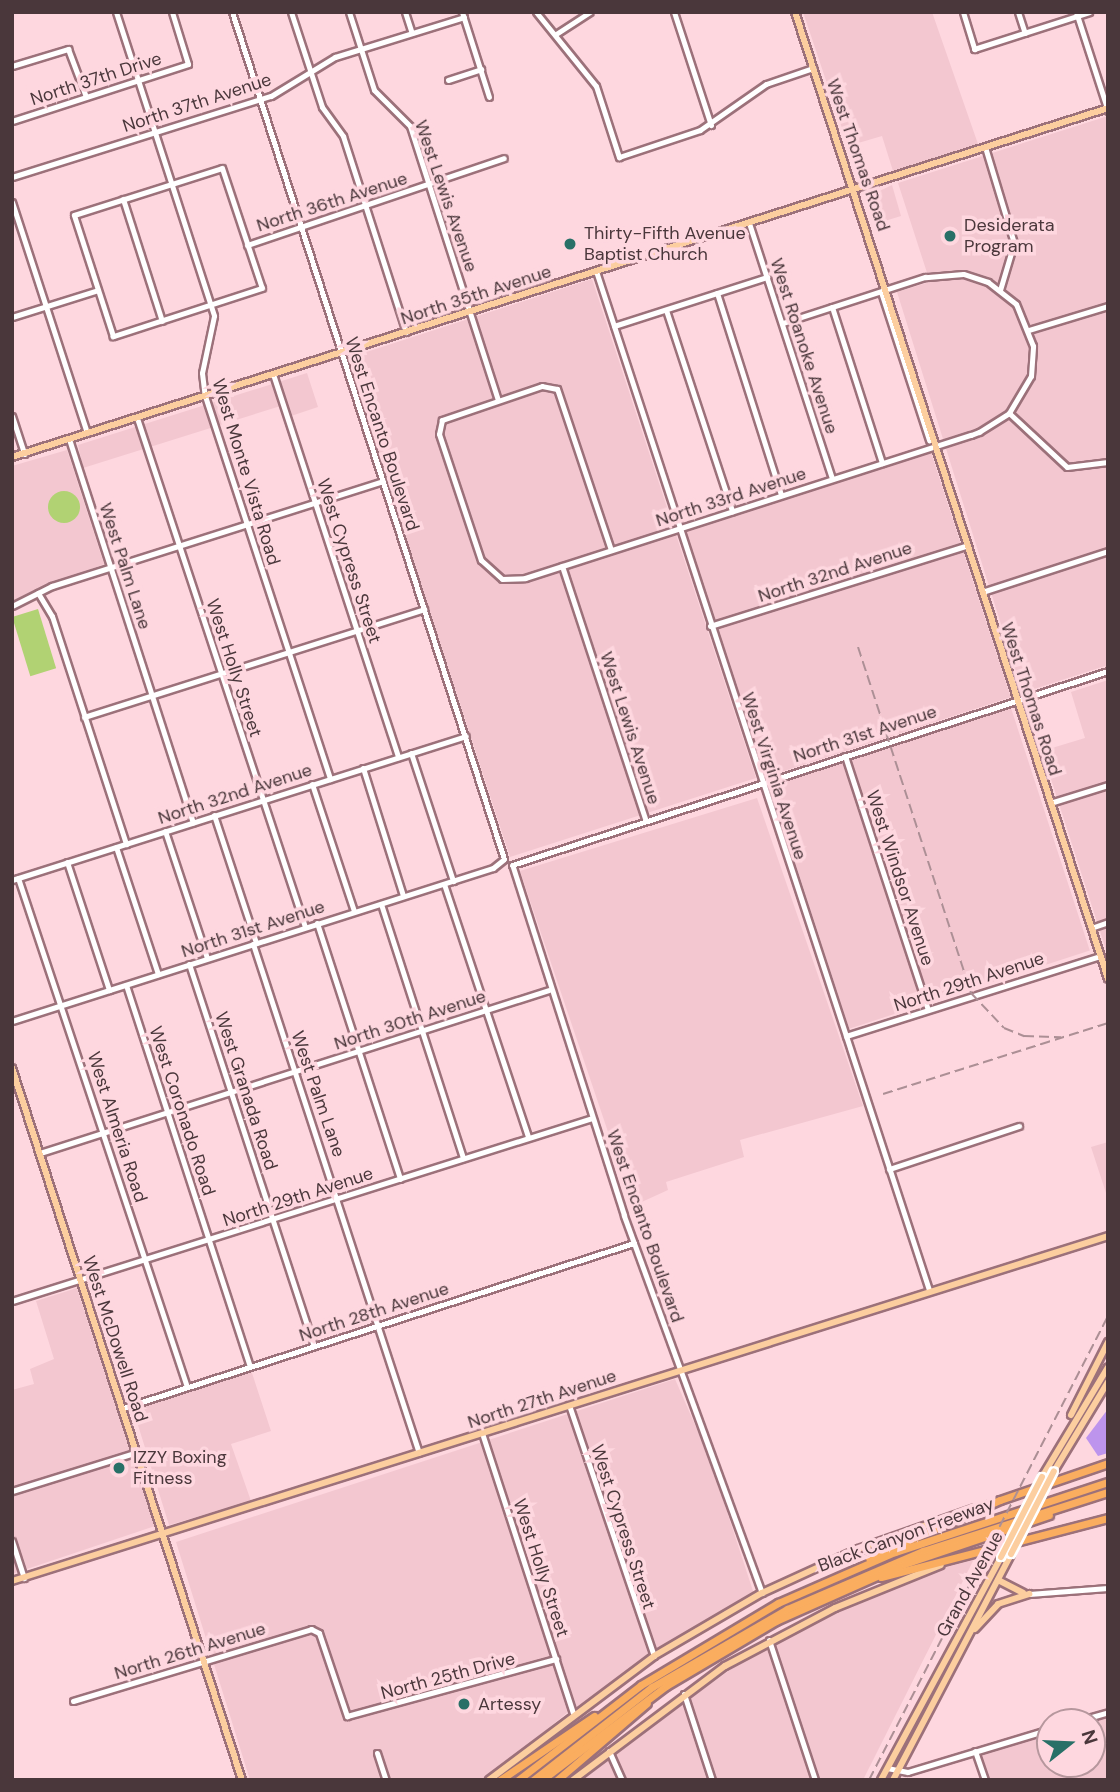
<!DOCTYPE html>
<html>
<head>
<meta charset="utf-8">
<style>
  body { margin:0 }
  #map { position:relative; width:1120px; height:1792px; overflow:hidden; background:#fed7df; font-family:"DM Sans",sans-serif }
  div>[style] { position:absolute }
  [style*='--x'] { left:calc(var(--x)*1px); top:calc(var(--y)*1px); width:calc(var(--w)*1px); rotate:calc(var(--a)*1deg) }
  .built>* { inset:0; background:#f3c7d0; transform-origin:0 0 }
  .green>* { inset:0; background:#b1d273; transform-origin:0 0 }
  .round { border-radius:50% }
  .water>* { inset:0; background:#bd94ed }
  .roads { filter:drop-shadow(2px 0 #9c717a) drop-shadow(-2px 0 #9c717a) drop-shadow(0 2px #9c717a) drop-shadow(0 -2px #9c717a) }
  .minor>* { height:5px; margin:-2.5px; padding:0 2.5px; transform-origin:2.5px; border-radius:2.5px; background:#fff }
  .major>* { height:6px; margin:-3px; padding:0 3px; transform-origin:3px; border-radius:3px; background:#fcce9f }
  .highway>* { height:7px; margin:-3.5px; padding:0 3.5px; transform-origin:3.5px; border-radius:3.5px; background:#faad5f }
  .rail>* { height:2px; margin-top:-1px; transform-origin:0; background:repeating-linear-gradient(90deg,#ac8f95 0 10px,transparent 0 15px) }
  .bridges { filter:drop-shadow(2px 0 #fff) drop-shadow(-2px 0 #fff) drop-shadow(0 2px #fff) drop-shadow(0 -2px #fff) }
  .major-bridge>* { height:6px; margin:-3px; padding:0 3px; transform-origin:3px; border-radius:3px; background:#fcce9f }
  .dots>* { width:19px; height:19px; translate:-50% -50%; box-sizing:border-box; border:4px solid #fed7df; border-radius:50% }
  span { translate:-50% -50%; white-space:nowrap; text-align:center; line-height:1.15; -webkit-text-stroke:7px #fed7df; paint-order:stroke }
  .street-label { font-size:18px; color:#4a373b }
  .poi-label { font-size:18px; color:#4a373b }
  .left { translate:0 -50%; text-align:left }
  .frame { position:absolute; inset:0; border:14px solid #4a373b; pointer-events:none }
  .north { position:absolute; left:1036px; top:1708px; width:70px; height:70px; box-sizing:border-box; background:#fed7df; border:2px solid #b6979d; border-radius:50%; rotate:72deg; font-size:19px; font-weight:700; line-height:28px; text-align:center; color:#4a373b }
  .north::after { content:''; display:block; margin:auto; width:24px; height:32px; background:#287067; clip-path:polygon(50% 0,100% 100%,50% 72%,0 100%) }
</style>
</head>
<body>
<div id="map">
  <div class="built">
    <i style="clip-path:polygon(803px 12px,932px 12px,978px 144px,893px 171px,882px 136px,848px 146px)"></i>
    <i style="clip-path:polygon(1108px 116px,1108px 673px,1105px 666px,1031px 690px,1020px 685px,897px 292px,930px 282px,898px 183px)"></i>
    <i style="clip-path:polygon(892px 185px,901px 216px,875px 224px,869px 196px)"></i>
    <i style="clip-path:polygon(592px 279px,756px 778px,510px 857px,349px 364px,351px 357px)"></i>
    <i style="clip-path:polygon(307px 373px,318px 407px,291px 416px,287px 404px,83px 468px,78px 445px)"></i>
    <i style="clip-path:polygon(67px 450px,104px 564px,12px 602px,12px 466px)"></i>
    <i style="left:931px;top:452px;width:258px;height:258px;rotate:72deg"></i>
    <i style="clip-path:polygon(1108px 680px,1108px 956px,1042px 751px,1085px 738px,1071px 692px)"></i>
    <i style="left:1011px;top:708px;width:255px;height:253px;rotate:72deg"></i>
    <i style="clip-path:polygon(757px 798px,863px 1106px,740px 1140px,744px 1157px,666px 1182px,668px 1190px,633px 1206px,520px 871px)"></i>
    <i style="clip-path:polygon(1108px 1142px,1108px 1199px,1091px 1147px)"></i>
    <i style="clip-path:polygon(77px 1288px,155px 1526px,12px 1574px,12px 1390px,34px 1384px,30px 1369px,54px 1359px,36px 1301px)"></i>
    <i style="clip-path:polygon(251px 1370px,271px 1431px,231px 1444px,251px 1501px,169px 1525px,133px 1409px)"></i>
    <i style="clip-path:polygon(675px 1379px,709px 1457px,754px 1594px,568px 1712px,485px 1780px,250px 1780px,176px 1542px)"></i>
    <i style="clip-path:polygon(976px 1555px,863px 1780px,576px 1780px,758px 1650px,848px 1604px)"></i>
    <i style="clip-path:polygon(1108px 1712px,1108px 1780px,985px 1780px,975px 1751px,1050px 1729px,1050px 1764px,1092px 1764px,1092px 1722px,1074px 1722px)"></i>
  </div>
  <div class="green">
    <i class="round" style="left:48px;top:491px;width:32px;height:32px"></i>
    <i style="left:38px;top:609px;width:62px;height:27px;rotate:73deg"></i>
  </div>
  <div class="water">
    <i style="clip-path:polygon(1108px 1409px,1108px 1453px,1098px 1456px,1086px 1438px)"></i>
  </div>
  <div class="roads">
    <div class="minor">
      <i style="--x:116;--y:12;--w:319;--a:72.1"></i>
      <i style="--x:214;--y:316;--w:58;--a:101.9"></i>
      <i style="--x:202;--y:373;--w:23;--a:83"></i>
      <i style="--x:205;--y:396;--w:403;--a:71.9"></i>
      <i style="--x:291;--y:12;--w:100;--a:71.9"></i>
      <i style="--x:322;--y:107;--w:36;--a:54"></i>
      <i style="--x:343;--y:136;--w:206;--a:72.2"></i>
      <i style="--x:349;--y:12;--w:82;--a:72.2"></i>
      <i style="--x:374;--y:90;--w:51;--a:45"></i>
      <i style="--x:410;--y:126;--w:288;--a:72.2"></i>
      <i style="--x:405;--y:12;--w:22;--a:72"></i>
      <i style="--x:462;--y:12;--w:89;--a:72.4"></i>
      <i style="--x:536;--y:12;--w:95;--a:51"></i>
      <i style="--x:596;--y:86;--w:75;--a:72.1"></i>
      <i style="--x:619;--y:157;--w:85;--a:-18.4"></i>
      <i style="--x:700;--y:130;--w:80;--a:-34.9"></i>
      <i style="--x:766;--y:84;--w:50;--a:-18.8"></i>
      <i style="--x:674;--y:12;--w:119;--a:71.9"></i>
      <i style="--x:963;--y:12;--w:39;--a:73"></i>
      <i style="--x:974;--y:49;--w:121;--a:-17.8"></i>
      <i style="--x:1018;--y:12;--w:22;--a:72"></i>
      <i style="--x:1076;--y:12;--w:104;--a:72.1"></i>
      <i style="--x:556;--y:34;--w:40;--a:-32.9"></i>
      <i style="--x:12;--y:66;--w:59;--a:-16.9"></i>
      <i style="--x:68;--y:49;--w:51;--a:69.4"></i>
      <i style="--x:448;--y:80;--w:35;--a:-18"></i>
      <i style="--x:12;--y:121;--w:185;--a:-17.9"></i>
      <i style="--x:188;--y:64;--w:54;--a:-107.1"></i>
      <i style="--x:985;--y:147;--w:100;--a:73.2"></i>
      <i style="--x:1014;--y:243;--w:49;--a:106.6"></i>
      <i style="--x:222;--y:168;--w:126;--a:71.6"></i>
      <i style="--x:262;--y:288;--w:157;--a:162.1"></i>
      <i style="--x:113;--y:336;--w:127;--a:-107.9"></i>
      <i style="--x:74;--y:215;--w:155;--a:-17.6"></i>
      <i style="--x:12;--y:177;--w:271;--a:-17.4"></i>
      <i style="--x:271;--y:96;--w:75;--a:-31.4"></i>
      <i style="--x:335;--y:57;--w:135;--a:-17.2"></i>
      <i style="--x:123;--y:199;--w:128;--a:72.3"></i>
      <i style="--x:12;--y:202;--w:243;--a:72"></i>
      <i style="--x:749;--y:223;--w:269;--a:72"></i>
      <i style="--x:247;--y:245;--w:271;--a:-18.7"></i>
      <i style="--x:596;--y:271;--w:1072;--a:71.9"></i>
      <i style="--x:881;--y:292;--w:156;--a:72"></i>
      <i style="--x:717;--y:293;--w:212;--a:72.4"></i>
      <i style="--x:832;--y:307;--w:164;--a:72.2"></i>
      <i style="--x:666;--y:310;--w:212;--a:71.8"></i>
      <i style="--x:12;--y:317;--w:90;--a:-17.4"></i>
      <i style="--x:614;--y:326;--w:161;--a:-17.8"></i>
      <i style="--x:1029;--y:330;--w:83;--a:-16.9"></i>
      <i style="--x:273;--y:374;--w:403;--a:71.9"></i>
      <i style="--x:1009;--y:413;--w:79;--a:43"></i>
      <i style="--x:1067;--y:467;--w:41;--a:-7"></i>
      <i style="--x:12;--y:416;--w:40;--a:72"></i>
      <i style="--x:137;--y:418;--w:536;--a:71.73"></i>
      <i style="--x:69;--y:439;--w:403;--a:72.1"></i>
      <i style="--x:611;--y:550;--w:170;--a:-108.5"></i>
      <i style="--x:557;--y:389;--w:15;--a:-169"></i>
      <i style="--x:542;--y:386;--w:106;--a:161.2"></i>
      <i style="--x:442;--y:420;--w:14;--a:102"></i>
      <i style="--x:439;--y:434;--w:133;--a:71.6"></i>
      <i style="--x:481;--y:560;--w:28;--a:42"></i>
      <i style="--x:502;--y:579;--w:23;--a:-2"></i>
      <i style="--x:525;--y:578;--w:468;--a:-17.8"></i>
      <i style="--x:971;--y:435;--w:9;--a:-21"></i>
      <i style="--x:979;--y:432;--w:36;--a:-32"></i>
      <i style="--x:1009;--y:413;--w:43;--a:-59.3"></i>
      <i style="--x:1031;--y:376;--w:30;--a:-86"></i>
      <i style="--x:1033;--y:346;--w:45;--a:-112"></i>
      <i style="--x:1016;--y:304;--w:36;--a:-142"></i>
      <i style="--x:988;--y:282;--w:26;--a:-162"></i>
      <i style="--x:963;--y:274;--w:38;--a:175"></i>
      <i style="--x:925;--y:277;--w:149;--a:162.1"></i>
      <i style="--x:562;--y:566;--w:266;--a:71.8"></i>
      <i style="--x:982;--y:592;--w:133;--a:-18"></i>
      <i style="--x:38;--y:593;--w:27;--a:59"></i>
      <i style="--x:52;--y:616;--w:240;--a:72"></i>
      <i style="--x:12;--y:606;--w:45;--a:-26.6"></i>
      <i style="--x:52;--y:586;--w:347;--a:-17.6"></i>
      <i style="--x:710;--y:626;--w:270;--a:-17.4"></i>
      <i style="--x:84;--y:717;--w:357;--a:-17.6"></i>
      <i style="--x:411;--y:753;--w:135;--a:71.8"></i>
      <i style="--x:845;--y:756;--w:267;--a:71.9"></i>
      <i style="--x:363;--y:768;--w:134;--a:72.6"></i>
      <i style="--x:312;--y:784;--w:134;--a:71.7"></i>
      <i style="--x:1050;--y:803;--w:61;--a:-17.2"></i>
      <i style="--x:214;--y:815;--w:135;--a:71.8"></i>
      <i style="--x:165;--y:831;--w:134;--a:71.7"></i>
      <i style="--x:116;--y:847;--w:134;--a:71.7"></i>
      <i style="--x:67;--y:862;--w:135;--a:71.8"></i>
      <i style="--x:18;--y:878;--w:536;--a:71.63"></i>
      <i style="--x:12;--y:880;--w:476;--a:-17.6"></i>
      <i style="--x:444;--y:884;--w:267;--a:71.6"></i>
      <i style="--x:381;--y:904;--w:267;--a:72.1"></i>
      <i style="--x:317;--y:923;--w:269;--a:72"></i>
      <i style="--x:1091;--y:928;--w:18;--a:-19"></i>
      <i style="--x:253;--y:944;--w:535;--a:71.94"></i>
      <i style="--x:189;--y:964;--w:402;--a:71.9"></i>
      <i style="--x:126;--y:985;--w:401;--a:72"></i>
      <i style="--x:12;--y:1021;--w:505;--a:-17.65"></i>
      <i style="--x:493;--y:868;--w:14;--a:-39"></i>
      <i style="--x:504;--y:859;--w:890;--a:-107.8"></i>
      <i style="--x:846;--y:1036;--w:266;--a:-17.5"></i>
      <i style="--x:40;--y:1153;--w:534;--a:-17.76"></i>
      <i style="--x:889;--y:1169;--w:137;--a:-18.3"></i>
      <i style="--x:12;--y:1301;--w:608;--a:-17.51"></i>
      <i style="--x:569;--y:1405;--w:265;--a:71.3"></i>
      <i style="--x:123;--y:1408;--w:537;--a:-17.9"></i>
      <i style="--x:482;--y:1433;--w:294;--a:72"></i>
      <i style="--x:12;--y:1491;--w:131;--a:-17.3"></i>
      <i style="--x:12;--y:1541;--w:39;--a:72"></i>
      <i style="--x:762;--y:1593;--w:402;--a:-110.1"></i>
      <i style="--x:624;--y:1215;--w:367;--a:-107.7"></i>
      <i style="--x:512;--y:865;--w:627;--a:-18.03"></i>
      <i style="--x:1029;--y:1594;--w:79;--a:-4.3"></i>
      <i style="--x:769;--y:1640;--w:147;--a:71.8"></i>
      <i style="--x:684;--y:1694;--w:90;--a:72"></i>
      <i style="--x:73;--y:1701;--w:249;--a:-16.8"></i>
      <i style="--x:311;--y:1629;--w:9;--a:27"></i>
      <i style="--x:319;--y:1633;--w:88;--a:71.4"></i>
      <i style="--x:347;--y:1716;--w:217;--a:-15.3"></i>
      <i style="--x:1074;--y:1722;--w:35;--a:-16"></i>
      <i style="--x:609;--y:1751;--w:32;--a:66"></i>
      <i style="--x:975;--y:1751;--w:31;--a:71"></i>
      <i style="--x:377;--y:1753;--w:28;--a:72"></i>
      <i style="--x:887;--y:1768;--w:21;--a:11"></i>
      <i style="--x:908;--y:1772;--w:148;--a:-16.8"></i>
    </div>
    <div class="major">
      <i style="--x:795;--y:12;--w:1016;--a:72.06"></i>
      <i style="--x:12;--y:457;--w:1150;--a:-17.66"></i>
      <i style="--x:12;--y:1068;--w:748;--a:72.1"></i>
      <i style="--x:1071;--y:1415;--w:82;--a:-63.1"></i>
      <i style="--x:1054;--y:1471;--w:104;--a:-58.8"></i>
      <i style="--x:1042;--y:1477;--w:128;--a:-59"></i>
      <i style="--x:998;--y:1580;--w:28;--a:27"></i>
      <i style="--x:12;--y:1581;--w:1149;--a:-17.47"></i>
      <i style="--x:975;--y:1629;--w:34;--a:-47"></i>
      <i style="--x:998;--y:1604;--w:33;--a:-18"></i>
      <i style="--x:489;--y:1780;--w:206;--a:-36.9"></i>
      <i style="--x:654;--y:1656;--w:125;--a:-30.3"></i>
      <i style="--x:762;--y:1593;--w:106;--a:-24.6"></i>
      <i style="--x:858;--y:1549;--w:124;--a:-19.3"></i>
      <i style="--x:573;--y:1780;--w:190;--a:-36.9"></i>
      <i style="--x:725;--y:1666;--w:124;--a:-27.8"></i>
      <i style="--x:835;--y:1608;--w:114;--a:-22.1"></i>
      <i style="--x:881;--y:1780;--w:253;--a:-61.7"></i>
      <i style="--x:893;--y:1780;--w:255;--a:-62.4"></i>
    </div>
    <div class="highway">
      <i style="--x:869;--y:1558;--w:143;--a:-23.9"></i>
      <i style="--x:1000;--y:1500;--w:114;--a:-18.9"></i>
      <i style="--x:881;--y:1577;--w:235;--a:-14.6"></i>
      <i style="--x:500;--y:1780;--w:114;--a:-34.2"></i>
      <i style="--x:518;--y:1780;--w:155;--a:-37.7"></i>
      <i style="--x:641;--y:1685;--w:160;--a:-30.9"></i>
      <i style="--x:778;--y:1603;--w:128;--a:-23.6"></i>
      <i style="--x:895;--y:1552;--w:224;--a:-18.2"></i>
      <i style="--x:533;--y:1780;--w:151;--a:-38"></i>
      <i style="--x:652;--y:1687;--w:156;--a:-30"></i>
      <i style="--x:787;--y:1609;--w:148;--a:-23.1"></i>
      <i style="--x:923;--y:1551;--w:194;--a:-17.7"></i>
      <i style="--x:542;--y:1780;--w:156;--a:-37.2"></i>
      <i style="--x:666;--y:1686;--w:128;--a:-30.6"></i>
      <i style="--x:776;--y:1621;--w:140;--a:-24"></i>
      <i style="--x:904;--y:1564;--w:153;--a:-18.7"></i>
      <i style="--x:557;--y:1780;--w:118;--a:-40.5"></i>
    </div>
  </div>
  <div class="rail">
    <i style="--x:858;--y:647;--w:364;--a:71.9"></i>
    <i style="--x:971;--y:993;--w:48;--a:46.7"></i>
    <i style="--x:1004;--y:1028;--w:22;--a:22"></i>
    <i style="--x:1024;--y:1036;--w:37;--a:2"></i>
    <i style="--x:883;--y:1094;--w:236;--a:-17.5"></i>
    <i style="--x:869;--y:1780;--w:522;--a:-62.75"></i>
  </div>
  <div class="bridges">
    <div class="major-bridge">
      <i style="--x:1011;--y:1554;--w:93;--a:-62.6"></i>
      <i style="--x:1001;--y:1557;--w:90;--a:-62.9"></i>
    </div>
  </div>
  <div class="dots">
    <i style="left:950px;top:236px;background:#287067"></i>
    <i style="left:570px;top:244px;background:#287067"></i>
    <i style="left:119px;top:1468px;background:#287067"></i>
    <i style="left:464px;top:1704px;background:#287067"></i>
  </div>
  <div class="street-label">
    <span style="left:96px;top:79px;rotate:-18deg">North 37th Drive</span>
    <span style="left:197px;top:103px;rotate:-18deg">North 37th Avenue</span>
    <span style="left:858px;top:155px;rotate:71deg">West Thomas Road</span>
    <span style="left:446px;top:196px;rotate:71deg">West Lewis Avenue</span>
    <span style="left:332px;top:202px;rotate:-18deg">North 36th Avenue</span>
    <span style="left:476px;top:295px;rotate:-18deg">North 35th Avenue</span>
    <span style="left:804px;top:346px;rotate:72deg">West Roanoke Avenue</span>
    <span style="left:382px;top:434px;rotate:72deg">West Encanto Boulevard</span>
    <span style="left:246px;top:472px;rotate:73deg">West Monte Vista Road</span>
    <span style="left:731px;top:497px;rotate:-18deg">North 33rd Avenue</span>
    <span style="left:349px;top:561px;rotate:72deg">West Cypress Street</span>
    <span style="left:125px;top:566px;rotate:72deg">West Palm Lane</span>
    <span style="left:835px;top:572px;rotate:-18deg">North 32nd Avenue</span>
    <span style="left:234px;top:668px;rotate:72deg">West Holly Street</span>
    <span style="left:1031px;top:699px;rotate:72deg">West Thomas Road</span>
    <span style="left:630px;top:728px;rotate:72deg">West Lewis Avenue</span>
    <span style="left:865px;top:734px;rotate:-18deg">North 31st Avenue</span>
    <span style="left:774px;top:776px;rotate:72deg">West Virginia Avenue</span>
    <span style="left:235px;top:794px;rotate:-18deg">North 32nd Avenue</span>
    <span style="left:900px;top:878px;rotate:72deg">West Windsor Avenue</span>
    <span style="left:253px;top:929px;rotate:-18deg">North 31st Avenue</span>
    <span style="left:969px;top:982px;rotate:-18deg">North 29th Avenue</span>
    <span style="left:410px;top:1020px;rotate:-18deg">North 30th Avenue</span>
    <span style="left:246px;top:1091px;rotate:72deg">West Granada Road</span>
    <span style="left:318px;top:1094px;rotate:71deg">West Palm Lane</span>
    <span style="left:182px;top:1111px;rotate:72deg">West Coronado Road</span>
    <span style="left:117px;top:1127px;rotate:72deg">West Almeria Road</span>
    <span style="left:298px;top:1197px;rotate:-18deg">North 29th Avenue</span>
    <span style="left:645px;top:1226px;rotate:71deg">West Encanto Boulevard</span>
    <span style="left:374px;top:1312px;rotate:-18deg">North 28th Avenue</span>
    <span style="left:115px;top:1339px;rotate:72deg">West McDowell Road</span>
    <span style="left:542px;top:1399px;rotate:-18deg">North 27th Avenue</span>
    <span style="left:623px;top:1527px;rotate:72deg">West Cypress Street</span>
    <span style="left:906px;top:1535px;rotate:-20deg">Black Canyon Freeway</span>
    <span style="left:541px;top:1568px;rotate:72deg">West Holly Street</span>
    <span style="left:970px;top:1584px;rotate:-61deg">Grand Avenue</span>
    <span style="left:190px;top:1651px;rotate:-17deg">North 26th Avenue</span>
    <span style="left:448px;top:1676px;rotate:-15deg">North 25th Drive</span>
  </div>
  <div class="poi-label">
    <span class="left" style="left:964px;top:236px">Desiderata<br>Program</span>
    <span class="left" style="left:584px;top:244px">Thirty-Fifth Avenue<br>Baptist Church</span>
    <span class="left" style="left:133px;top:1468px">IZZY Boxing<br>Fitness</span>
    <span class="left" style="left:478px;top:1704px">Artessy</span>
  </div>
  <div class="frame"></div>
  <div class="north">N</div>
</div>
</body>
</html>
